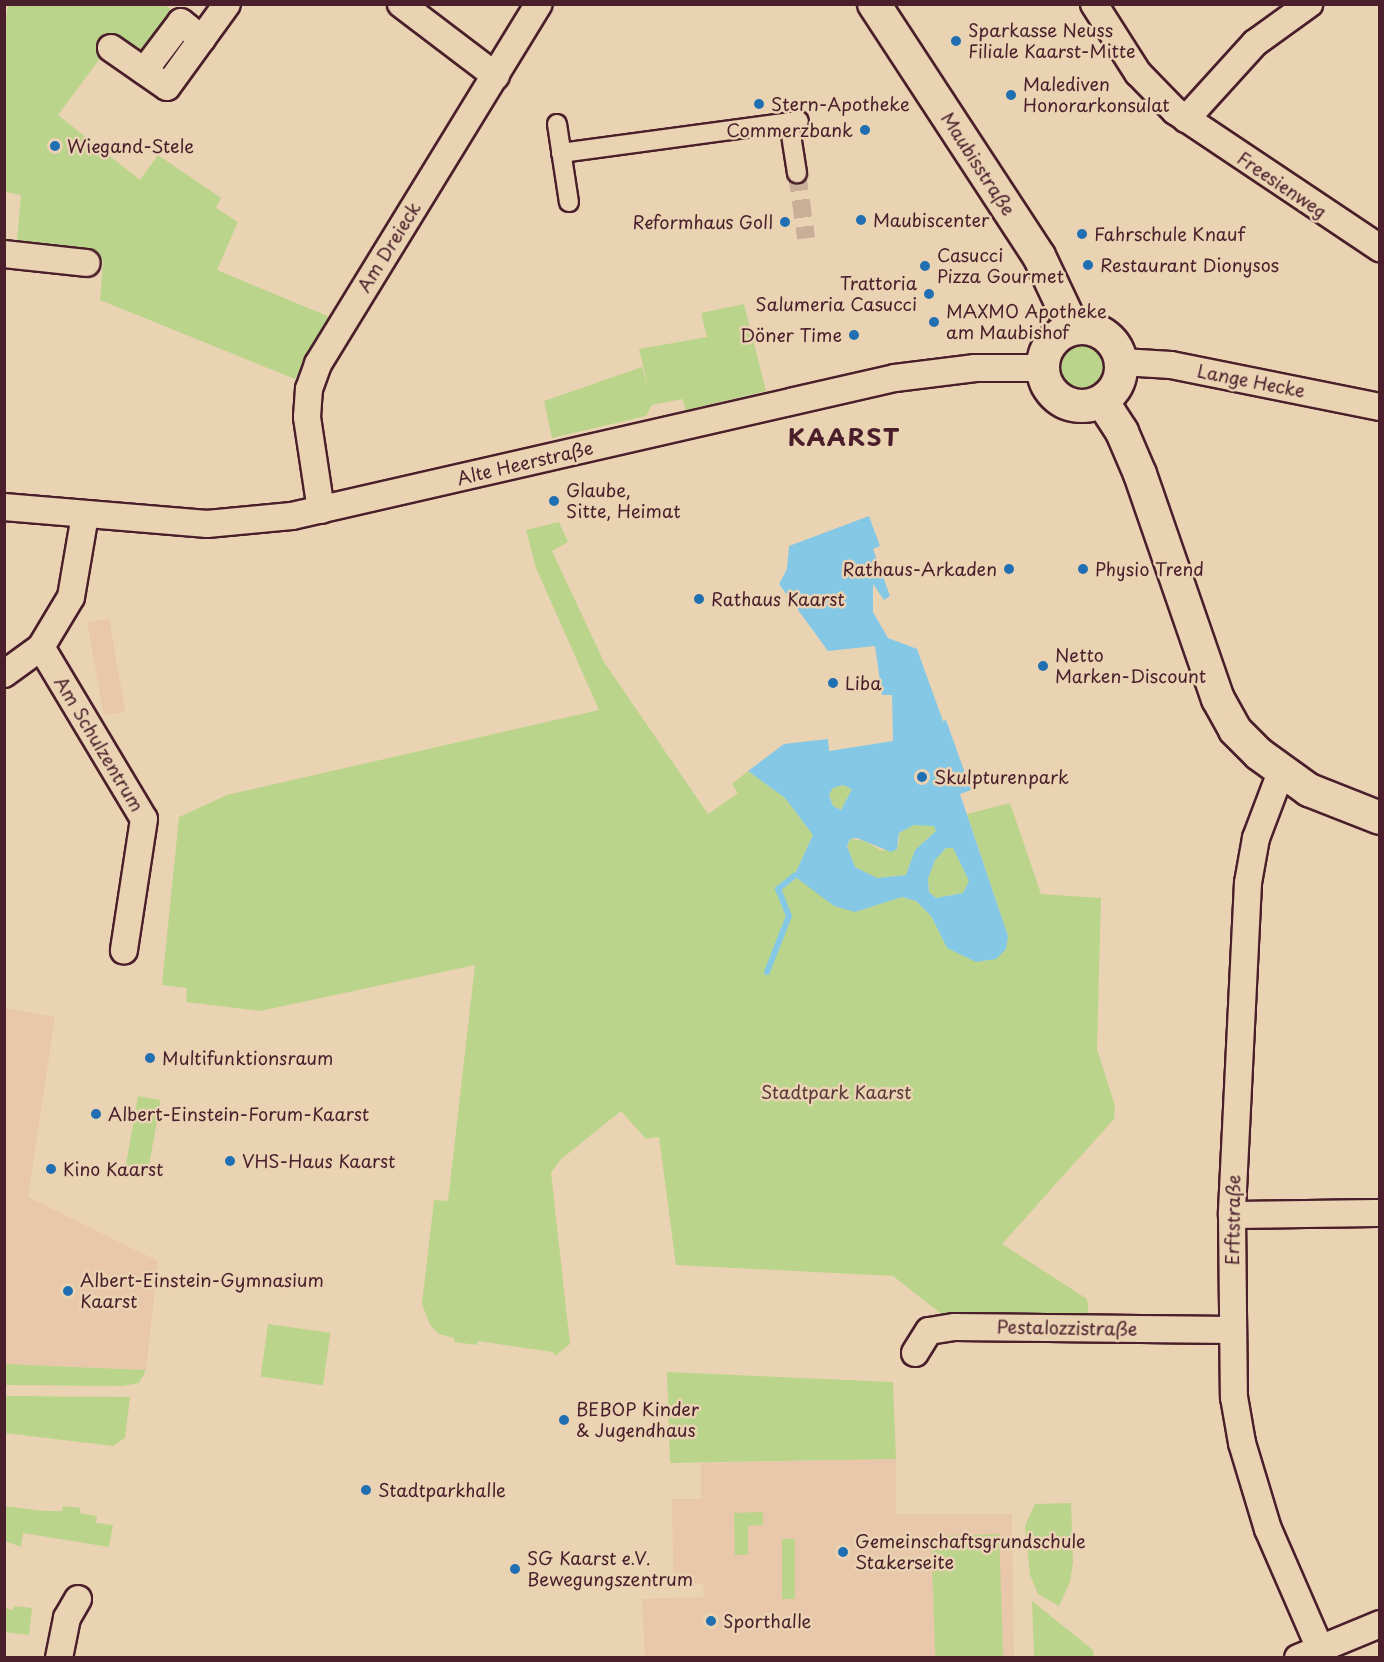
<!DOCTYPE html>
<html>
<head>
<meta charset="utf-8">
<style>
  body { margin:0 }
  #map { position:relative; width:1384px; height:1662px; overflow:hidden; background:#ead3b3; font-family:"Playpen Sans",sans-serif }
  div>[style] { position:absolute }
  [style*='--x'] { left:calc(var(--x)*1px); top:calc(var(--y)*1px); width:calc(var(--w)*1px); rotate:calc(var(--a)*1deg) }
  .built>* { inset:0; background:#e8c7ab; transform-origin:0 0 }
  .green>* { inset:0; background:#bbd48b; transform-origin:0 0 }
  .round { border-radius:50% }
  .water>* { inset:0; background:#85c8e6 }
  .stream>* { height:6px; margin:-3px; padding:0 3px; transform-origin:3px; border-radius:3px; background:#85c8e6 }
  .pedestrian-tunnel>* { height:18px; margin-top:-9px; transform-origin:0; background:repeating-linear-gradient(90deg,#caaf98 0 18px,transparent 0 27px) }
  .roads { filter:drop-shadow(2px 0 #4a1f2b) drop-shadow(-2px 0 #4a1f2b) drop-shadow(0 2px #4a1f2b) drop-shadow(0 -2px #4a1f2b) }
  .pedestrian>* { height:18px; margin:-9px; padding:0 9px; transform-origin:9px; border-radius:9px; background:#ead3b3 }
  .minor>* { height:26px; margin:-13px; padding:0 13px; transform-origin:13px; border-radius:13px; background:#ead3b3 }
  .tertiary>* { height:32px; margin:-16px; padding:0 16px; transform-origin:16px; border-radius:16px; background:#ead3b3 }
  .tertiary>.ring { margin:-16px; padding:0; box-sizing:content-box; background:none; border:32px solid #ead3b3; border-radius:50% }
  .dots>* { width:16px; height:16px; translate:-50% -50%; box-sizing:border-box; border:3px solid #ead3b3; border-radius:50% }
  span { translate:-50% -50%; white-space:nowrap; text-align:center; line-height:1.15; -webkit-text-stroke:5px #ead3b3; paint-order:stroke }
  .poi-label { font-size:18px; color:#4a1f2b }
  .left { translate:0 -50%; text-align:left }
  .right { translate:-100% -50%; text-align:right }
  .street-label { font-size:18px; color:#4a1f2b }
  .park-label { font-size:18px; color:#5b3a39 }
  .district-label { font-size:24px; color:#4a1f2b; font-weight:700; letter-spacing:1.5px }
  .frame { position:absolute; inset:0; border:6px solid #4a1f2b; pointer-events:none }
</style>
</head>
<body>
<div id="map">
  <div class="built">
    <i style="left:109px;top:619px;width:94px;height:22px;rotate:80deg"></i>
    <i style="clip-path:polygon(5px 1008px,55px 1017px,28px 1197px,158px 1261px,146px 1370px,5px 1364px)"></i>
    <i style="clip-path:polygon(896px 1459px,896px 1514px,1012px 1514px,1014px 1657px,645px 1657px,642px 1599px,704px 1597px,703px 1584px,674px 1585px,672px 1515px,672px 1499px,701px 1499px,701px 1463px)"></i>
  </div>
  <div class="green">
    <i style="clip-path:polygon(8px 5px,165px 5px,179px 15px,142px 62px,113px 41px,58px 115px,140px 180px,158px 155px,221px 198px,216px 208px,238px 222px,217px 270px,330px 317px,295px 379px,100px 300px,103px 260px,16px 252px,21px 195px,5px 192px,4px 34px)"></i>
    <i style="clip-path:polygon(744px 304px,766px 391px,686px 410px,682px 399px,652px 405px,646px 416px,552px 438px,544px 401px,642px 367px,649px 391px,639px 349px,707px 337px,701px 313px)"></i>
    <i class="round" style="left:1059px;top:345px;width:46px;height:46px"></i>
    <i style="clip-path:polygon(559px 522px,568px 542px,552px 551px,604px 662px,708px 814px,738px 793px,732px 784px,748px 771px,786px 798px,813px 835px,794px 876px,855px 912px,902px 897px,916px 901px,931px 916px,947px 948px,1008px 936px,967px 814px,1010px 803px,1041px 894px,1101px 898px,1097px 1049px,1115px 1106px,1114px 1119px,1002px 1244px,1087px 1299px,1089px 1317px,945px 1317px,893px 1276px,676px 1265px,659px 1137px,646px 1139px,621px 1111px,560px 1160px,551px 1173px,570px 1344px,555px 1356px,553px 1352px,478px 1341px,477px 1345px,454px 1342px,454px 1338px,439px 1334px,430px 1325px,422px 1304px,434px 1200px,448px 1201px,475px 965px,260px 1011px,186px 1002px,187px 988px,162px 985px,179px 817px,227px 795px,599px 710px,536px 568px,526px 530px)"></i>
    <i style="clip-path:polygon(843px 785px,852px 789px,841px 810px,833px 806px,829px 795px,833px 788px)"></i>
    <i style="clip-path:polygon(914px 825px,934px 825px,936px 831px,915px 850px,906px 875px,877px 878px,855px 867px,847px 846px,850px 839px,865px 841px,882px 851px,899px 844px,899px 833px)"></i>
    <i style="clip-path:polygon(946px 848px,953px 848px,970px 881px,963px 893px,936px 898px,929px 892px,928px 879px,935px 860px)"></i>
    <i style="left:138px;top:1096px;width:23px;height:74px;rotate:10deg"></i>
    <i style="left:268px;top:1324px;width:63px;height:53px;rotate:8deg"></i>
    <i style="clip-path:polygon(5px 1364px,146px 1370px,139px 1383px,122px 1386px,5px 1385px)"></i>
    <i style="clip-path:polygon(667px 1372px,893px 1382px,896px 1459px,670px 1463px)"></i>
    <i style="clip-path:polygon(5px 1396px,130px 1397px,125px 1438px,113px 1446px,5px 1433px)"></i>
    <i style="clip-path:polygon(1071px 1503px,1073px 1562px,1070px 1582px,1059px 1606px,1038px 1594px,1030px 1575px,1025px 1526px,1035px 1504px)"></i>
    <i style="clip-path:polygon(4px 1506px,45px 1511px,62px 1511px,63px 1506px,80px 1508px,80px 1513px,97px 1516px,96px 1523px,113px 1525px,109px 1547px,23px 1533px,21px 1547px,5px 1541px)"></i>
    <i style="clip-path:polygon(763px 1512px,763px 1525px,748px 1526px,748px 1555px,735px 1555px,734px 1513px)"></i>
    <i style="left:999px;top:1534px;width:123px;height:68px;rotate:88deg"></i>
    <i style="left:782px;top:1539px;width:13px;height:60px"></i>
    <i style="clip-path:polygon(1032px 1601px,1093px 1650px,1094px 1657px,1034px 1657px)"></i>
    <i style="clip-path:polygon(14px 1606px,32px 1608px,29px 1635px,5px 1632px,5px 1608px,13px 1610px)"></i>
  </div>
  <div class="water">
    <i style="clip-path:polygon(evenodd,869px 516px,880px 546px,873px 549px,890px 596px,884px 600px,873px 584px,873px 612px,888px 638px,917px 649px,943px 721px,946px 720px,971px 790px,960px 794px,1008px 936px,1006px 949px,996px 959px,976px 962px,947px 948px,931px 916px,916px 901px,902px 897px,855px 912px,834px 906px,794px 876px,813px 835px,785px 798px,748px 771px,784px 744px,828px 739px,829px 751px,893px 741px,892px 695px,882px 695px,875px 646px,828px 651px,779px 584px,787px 569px,789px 546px,869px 516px,843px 785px,852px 789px,841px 810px,833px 806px,829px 795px,833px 788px,843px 785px,869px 516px,914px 825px,934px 826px,936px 831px,915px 850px,906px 875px,877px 878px,855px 867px,847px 846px,850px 839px,857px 838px,891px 852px,897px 849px,899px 833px,914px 825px,869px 516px,946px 848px,953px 848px,969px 881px,963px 893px,936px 898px,929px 892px,928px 879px,935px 860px,946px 848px)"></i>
  </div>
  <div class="stream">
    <i style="--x:767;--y:972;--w:60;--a:-68.6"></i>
    <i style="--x:789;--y:916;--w:29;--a:-112"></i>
    <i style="--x:778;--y:889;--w:21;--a:-39"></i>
  </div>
  <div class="pedestrian-tunnel">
    <i style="--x:797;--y:173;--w:66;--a:82.1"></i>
  </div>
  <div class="roads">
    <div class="pedestrian">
      <i style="--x:789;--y:122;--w:52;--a:81.1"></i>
      <i style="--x:557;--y:124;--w:79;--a:81.3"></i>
      <i style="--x:561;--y:153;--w:240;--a:-7.7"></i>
    </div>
    <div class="minor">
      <i style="--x:401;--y:4;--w:119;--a:37.2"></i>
      <i style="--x:1094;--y:4;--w:82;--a:57.5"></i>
      <i style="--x:1138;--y:73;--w:53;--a:45.8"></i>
      <i style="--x:1175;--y:111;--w:247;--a:33.8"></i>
      <i style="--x:111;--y:48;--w:68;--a:34.9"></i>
      <i style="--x:167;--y:87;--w:102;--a:-54.1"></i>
      <i style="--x:144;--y:71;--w:61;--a:-52.9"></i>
      <i style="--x:181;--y:22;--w:27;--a:39"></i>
      <i style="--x:1186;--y:119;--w:103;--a:-47.8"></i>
      <i style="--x:1255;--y:43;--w:67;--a:-35.8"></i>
      <i style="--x:4;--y:254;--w:83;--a:6.2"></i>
      <i style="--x:1122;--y:362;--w:49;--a:3.5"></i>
      <i style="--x:1171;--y:365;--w:213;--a:11.4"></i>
      <i style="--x:4;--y:507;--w:204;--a:4.8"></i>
      <i style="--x:207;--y:524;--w:85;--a:-5.4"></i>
      <i style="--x:292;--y:516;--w:619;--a:-12.89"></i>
      <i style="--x:895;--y:378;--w:81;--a:-7.1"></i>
      <i style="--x:975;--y:368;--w:67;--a:0"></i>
      <i style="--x:321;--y:510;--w:94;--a:-98.6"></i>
      <i style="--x:307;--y:417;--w:28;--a:-86"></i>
      <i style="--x:309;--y:389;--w:27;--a:-70"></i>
      <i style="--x:318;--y:364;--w:422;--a:-58.5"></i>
      <i style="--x:41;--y:647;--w:200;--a:59.1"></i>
      <i style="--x:144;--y:819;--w:133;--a:98.7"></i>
      <i style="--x:4;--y:674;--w:46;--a:-36.1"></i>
      <i style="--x:41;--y:647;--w:58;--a:-59"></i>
      <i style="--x:71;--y:597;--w:83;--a:-80.3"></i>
      <i style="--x:1281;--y:772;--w:71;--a:110.7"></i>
      <i style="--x:1256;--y:838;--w:46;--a:100.1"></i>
      <i style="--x:1248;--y:883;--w:332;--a:92.8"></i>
      <i style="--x:1232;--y:1215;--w:182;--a:89.4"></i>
      <i style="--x:1234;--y:1397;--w:47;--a:80.1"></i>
      <i style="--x:1242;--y:1443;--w:90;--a:73.2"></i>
      <i style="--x:1268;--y:1529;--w:141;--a:66.5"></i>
      <i style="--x:1232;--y:1215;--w:148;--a:-0.8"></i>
      <i style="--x:915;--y:1353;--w:26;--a:-58"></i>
      <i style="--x:929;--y:1331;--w:26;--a:-9"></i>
      <i style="--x:955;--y:1327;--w:278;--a:0.6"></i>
      <i style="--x:59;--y:1658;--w:41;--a:-78.7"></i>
      <i style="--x:67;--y:1618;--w:22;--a:-60"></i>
      <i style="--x:1298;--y:1658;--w:89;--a:-22.5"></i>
    </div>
    <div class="tertiary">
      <i style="--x:874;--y:4;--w:301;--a:56.8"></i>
      <i style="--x:1039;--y:256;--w:80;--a:64.7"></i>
      <i class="ring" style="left:1043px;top:328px;width:46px;height:46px"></i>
      <i style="--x:1102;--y:401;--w:37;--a:57"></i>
      <i style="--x:1122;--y:432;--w:46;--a:66.8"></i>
      <i style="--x:1140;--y:474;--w:238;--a:70.9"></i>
      <i style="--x:1218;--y:699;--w:35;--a:61"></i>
      <i style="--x:1235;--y:730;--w:34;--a:45"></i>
      <i style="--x:1259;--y:754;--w:62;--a:35.8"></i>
      <i style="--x:1309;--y:790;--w:76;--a:21.5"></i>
    </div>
  </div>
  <div class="dots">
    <i style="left:956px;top:41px;background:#1f6fb2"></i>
    <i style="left:1011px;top:95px;background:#1f6fb2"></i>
    <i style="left:759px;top:104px;background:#1f6fb2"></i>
    <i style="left:865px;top:130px;background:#1f6fb2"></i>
    <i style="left:55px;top:146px;background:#1f6fb2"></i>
    <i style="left:861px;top:220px;background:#1f6fb2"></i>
    <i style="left:785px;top:222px;background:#1f6fb2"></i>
    <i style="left:1082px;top:234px;background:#1f6fb2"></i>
    <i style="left:1088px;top:265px;background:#1f6fb2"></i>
    <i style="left:925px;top:266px;background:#1f6fb2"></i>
    <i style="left:929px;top:294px;background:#1f6fb2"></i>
    <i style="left:934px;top:322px;background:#1f6fb2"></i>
    <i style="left:854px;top:335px;background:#1f6fb2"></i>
    <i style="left:554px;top:501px;background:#1f6fb2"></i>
    <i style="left:1009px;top:569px;background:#1f6fb2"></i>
    <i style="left:1083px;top:569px;background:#1f6fb2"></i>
    <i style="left:699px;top:599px;background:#1f6fb2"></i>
    <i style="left:1043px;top:666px;background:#1f6fb2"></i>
    <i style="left:833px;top:683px;background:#1f6fb2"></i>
    <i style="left:922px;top:777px;background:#1f6fb2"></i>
    <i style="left:150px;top:1058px;background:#1f6fb2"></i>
    <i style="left:96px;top:1114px;background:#1f6fb2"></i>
    <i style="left:230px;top:1161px;background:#1f6fb2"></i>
    <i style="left:51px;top:1169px;background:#1f6fb2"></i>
    <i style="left:68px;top:1291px;background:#1f6fb2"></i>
    <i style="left:564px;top:1420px;background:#1f6fb2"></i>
    <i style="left:366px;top:1490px;background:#1f6fb2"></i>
    <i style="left:843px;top:1552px;background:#1f6fb2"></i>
    <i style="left:515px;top:1569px;background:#1f6fb2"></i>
    <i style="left:711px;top:1621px;background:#1f6fb2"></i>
  </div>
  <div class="poi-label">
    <span class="left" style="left:968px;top:41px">Sparkasse Neuss<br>Filiale Kaarst-Mitte</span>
    <span class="left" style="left:1023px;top:95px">Malediven<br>Honorarkonsulat</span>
    <span class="left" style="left:771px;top:104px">Stern-Apotheke</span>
    <span class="right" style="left:853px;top:130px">Commerzbank</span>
    <span class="left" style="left:67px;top:146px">Wiegand-Stele</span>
    <span class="left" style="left:873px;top:220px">Maubiscenter</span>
    <span class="right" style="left:773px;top:222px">Reformhaus Goll</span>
    <span class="left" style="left:1094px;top:234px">Fahrschule Knauf</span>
    <span class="left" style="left:937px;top:266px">Casucci<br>Pizza Gourmet</span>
    <span class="left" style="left:1100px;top:265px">Restaurant Dionysos</span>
    <span class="right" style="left:917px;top:294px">Trattoria<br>Salumeria Casucci</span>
    <span class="left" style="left:946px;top:322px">MAXMO Apotheke<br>am Maubishof</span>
    <span class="right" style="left:842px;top:335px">Döner Time</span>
    <span class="left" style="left:566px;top:501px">Glaube,<br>Sitte, Heimat</span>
    <span class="right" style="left:997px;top:569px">Rathaus-Arkaden</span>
    <span class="left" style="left:1095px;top:569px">Physio Trend</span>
    <span class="left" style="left:711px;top:599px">Rathaus Kaarst</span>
    <span class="left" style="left:1055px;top:666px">Netto<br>Marken-Discount</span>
    <span class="left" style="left:845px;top:683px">Liba</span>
    <span class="left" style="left:934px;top:777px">Skulpturenpark</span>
    <span class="left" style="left:162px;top:1058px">Multifunktionsraum</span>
    <span class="left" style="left:108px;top:1114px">Albert-Einstein-Forum-Kaarst</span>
    <span class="left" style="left:242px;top:1161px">VHS-Haus Kaarst</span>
    <span class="left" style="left:63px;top:1169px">Kino Kaarst</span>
    <span class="left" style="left:80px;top:1291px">Albert-Einstein-Gymnasium<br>Kaarst</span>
    <span class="left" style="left:576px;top:1420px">BEBOP Kinder<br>&amp; Jugendhaus</span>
    <span class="left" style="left:378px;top:1490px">Stadtparkhalle</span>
    <span class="left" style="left:855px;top:1552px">Gemeinschaftsgrundschule<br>Stakerseite</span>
    <span class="left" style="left:527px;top:1569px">SG Kaarst e.V.<br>Bewegungszentrum</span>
    <span class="left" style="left:723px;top:1621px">Sporthalle</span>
  </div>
  <div class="street-label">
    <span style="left:978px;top:164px;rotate:57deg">Maubisstraße</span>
    <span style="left:1282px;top:185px;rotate:34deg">Freesienweg</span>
    <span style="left:389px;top:247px;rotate:-58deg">Am Dreieck</span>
    <span style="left:1251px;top:381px;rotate:11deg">Lange Hecke</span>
    <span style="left:525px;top:463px;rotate:-13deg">Alte Heerstraße</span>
    <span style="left:99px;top:744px;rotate:59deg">Am Schulzentrum</span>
    <span style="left:1233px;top:1220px;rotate:-89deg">Erftstraße</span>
    <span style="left:1067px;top:1328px;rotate:1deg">Pestalozzistraße</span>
  </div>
  <div class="park-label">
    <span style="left:836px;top:1092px">Stadtpark Kaarst</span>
  </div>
  <div class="district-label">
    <span style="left:844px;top:437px">KAARST</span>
  </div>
  <div class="frame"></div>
</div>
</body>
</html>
